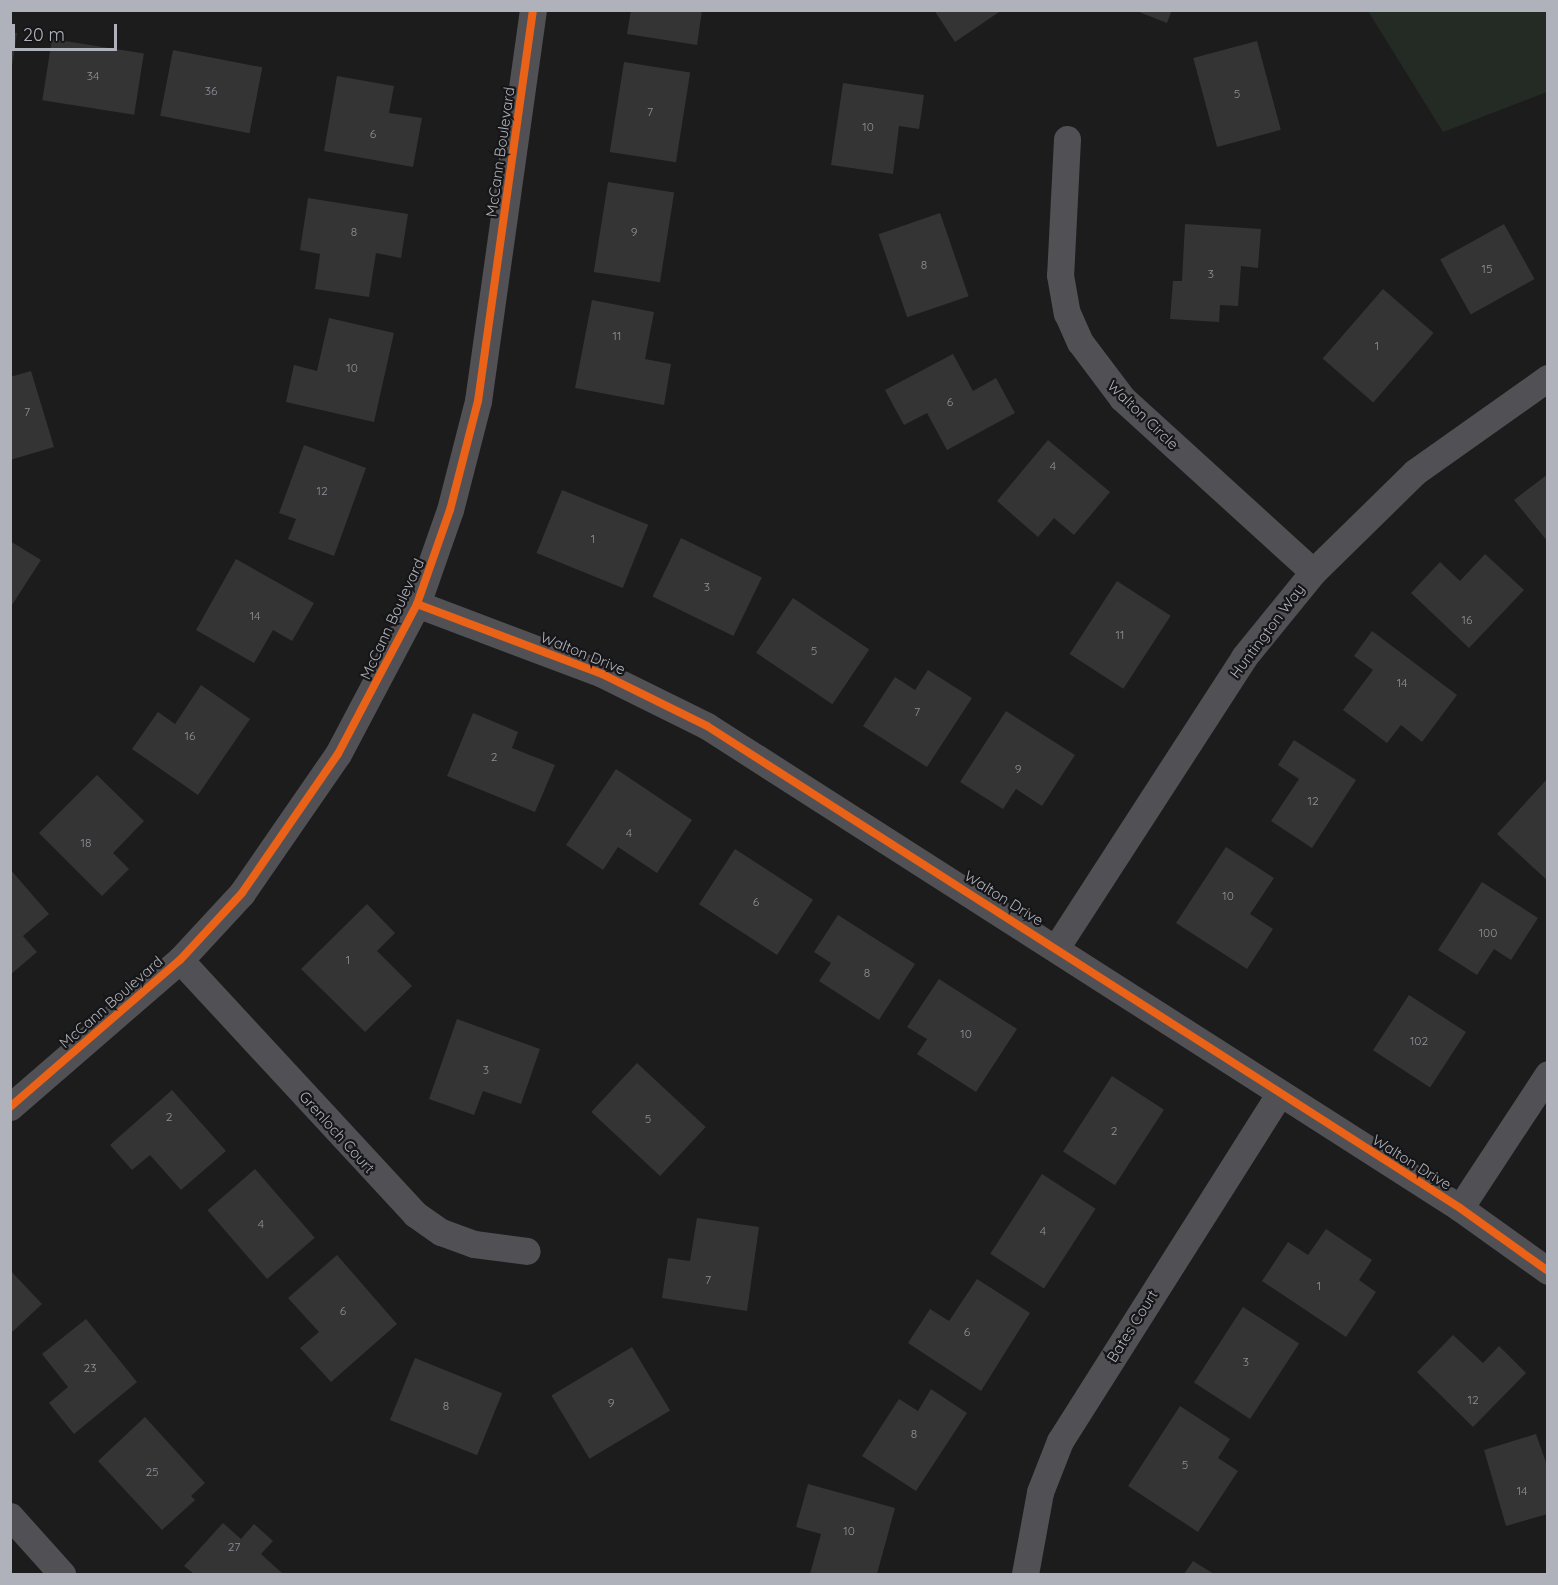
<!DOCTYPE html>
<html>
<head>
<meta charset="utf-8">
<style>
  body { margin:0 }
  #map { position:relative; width:1558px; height:1585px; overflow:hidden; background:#1c1c1c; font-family:Quicksand,sans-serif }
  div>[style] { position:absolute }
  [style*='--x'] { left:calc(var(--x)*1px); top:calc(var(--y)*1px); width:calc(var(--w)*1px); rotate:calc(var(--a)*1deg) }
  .green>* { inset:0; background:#242b25 }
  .building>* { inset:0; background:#343434; transform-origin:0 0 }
  .street>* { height:27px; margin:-13.5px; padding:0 13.5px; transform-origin:13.5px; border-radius:13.5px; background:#515155 }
  .cycleway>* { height:8px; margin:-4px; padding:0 4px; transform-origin:4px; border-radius:4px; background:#ea6118 }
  span { translate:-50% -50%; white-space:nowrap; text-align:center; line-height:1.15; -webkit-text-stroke:4.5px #161618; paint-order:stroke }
  .number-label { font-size:12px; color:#909299 }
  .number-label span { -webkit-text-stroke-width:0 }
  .street-label { font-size:15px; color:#afb2bb }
  .frame { position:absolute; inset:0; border:12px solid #afb2bb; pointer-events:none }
  .scale { position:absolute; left:12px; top:24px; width:105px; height:27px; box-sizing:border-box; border:3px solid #afb2bb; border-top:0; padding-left:8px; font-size:18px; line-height:21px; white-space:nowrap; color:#afb2bb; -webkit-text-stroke:4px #161618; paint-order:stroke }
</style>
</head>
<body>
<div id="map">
  <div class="green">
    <i style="clip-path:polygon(1368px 11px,1547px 11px,1547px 92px,1443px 132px)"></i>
  </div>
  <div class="building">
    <i style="clip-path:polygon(631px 10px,702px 10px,697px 45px,627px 34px)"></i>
    <i style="clip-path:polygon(934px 10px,1002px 10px,955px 42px)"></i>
    <i style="clip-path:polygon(1134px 10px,1172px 10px,1167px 23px)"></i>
    <i style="clip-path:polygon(10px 32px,17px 33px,12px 66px,10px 66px)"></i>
    <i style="left:52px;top:39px;width:93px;height:62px;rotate:9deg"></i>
    <i style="left:1257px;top:41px;width:92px;height:66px;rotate:75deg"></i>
    <i style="left:173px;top:50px;width:91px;height:67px;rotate:11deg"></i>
    <i style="left:624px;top:62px;width:67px;height:91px;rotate:9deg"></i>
    <i style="clip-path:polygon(337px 76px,394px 86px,389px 113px,422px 118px,413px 167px,324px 151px)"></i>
    <i style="clip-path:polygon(843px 83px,924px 95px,919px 129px,899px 126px,893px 174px,831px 165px)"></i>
    <i style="left:608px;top:182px;width:67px;height:91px;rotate:9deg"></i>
    <i style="clip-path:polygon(308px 198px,408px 214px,401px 258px,376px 253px,369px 297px,315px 289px,320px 254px,300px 250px)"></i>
    <i style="left:940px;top:213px;width:88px;height:65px;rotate:71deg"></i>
    <i style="clip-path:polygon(1185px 224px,1261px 229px,1258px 268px,1241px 266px,1238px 306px,1220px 305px,1219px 322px,1170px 319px,1173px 281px,1182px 281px)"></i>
    <i style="left:1504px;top:224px;width:63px;height:73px;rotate:61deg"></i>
    <i style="left:1383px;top:289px;width:67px;height:92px;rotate:41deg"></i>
    <i style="clip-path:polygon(592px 300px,654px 312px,645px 359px,671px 364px,664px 405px,575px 388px)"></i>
    <i style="clip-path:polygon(329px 318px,394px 333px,374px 422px,286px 402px,294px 365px,317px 371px)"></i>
    <i style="clip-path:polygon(953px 354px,973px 391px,996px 378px,1015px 413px,947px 450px,927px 413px,904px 425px,885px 390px)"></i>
    <i style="clip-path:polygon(31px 371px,54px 447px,10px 460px,10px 377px)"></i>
    <i style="clip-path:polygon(1048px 440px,1110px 492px,1074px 535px,1054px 518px,1038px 537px,997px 501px)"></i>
    <i style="clip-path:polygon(304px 445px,366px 468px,334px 556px,288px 539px,296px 519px,279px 513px)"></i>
    <i style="clip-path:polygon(1548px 474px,1548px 542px,1514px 500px)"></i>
    <i style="left:562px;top:490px;width:93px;height:68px;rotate:22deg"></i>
    <i style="left:681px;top:538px;width:90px;height:65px;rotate:26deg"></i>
    <i style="clip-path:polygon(10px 541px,41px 560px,10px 608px)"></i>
    <i style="clip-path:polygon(1485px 554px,1524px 590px,1469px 648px,1411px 593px,1440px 562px,1460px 581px)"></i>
    <i style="clip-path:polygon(236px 559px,314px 603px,292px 641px,273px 630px,254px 663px,196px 630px)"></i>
    <i style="left:1117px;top:581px;width:64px;height:87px;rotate:33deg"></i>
    <i style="left:793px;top:598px;width:92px;height:66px;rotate:34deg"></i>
    <i style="clip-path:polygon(1372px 631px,1457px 695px,1422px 742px,1401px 725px,1387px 743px,1343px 710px,1373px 670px,1354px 656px)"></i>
    <i style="clip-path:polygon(928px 670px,972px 698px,927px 767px,863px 726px,895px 677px,915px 690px)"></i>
    <i style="clip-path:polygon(201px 685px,250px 719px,198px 795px,132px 749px,158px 712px,175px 724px)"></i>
    <i style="clip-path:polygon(1006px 711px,1075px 755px,1042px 806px,1016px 789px,1003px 809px,960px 782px)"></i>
    <i style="clip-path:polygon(473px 713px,518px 732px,512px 748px,555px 765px,535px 812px,447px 776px)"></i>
    <i style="clip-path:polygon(1294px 740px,1356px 780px,1312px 848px,1271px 821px,1299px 779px,1278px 765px)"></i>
    <i style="clip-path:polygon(616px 769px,692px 820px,657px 873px,618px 847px,603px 870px,566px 845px)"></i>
    <i style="clip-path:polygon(97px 775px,144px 821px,113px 853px,129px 869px,102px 896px,39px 833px)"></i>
    <i style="clip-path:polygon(1548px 778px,1548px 881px,1497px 834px)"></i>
    <i style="clip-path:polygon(1226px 847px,1274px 878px,1250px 914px,1273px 929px,1247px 969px,1176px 923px)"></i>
    <i style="left:735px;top:849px;width:93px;height:66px;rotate:33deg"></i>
    <i style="clip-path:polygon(10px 869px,49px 914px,23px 936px,37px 952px,10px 975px)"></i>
    <i style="clip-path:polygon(1482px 882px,1538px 918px,1511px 960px,1494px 949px,1477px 975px,1438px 950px)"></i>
    <i style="clip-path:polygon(367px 904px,395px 933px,377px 951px,412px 986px,365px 1032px,301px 969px)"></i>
    <i style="clip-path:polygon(838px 915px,915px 964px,879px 1020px,819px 981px,831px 963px,814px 952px)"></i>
    <i style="clip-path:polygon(939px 979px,1017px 1029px,976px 1092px,917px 1054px,927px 1039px,907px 1027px)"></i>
    <i style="left:1409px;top:995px;width:68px;height:66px;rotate:33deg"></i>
    <i style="clip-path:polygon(457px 1019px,540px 1049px,521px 1104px,483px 1091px,474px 1115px,429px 1099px)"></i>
    <i style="left:637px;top:1063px;width:94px;height:67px;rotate:43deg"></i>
    <i style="left:1112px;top:1076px;width:62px;height:90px;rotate:33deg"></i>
    <i style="clip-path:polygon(172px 1090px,226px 1151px,181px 1190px,150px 1155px,132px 1170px,110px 1145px)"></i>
    <i style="left:255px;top:1169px;width:91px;height:63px;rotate:49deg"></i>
    <i style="left:1042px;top:1174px;width:64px;height:95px;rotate:33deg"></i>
    <i style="clip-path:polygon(697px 1218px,759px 1227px,747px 1311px,662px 1298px,668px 1258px,690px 1261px)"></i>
    <i style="clip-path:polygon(1326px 1229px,1372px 1260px,1359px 1280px,1376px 1292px,1346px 1337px,1262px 1281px,1288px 1242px,1308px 1255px)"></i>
    <i style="clip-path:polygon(337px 1255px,397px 1324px,331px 1382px,300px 1348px,319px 1332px,288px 1298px)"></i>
    <i style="clip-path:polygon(10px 1270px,42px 1304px,10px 1334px)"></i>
    <i style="clip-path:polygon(977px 1279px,1030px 1313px,981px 1391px,908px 1343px,930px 1309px,949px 1321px)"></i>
    <i style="left:1243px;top:1307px;width:67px;height:90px;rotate:33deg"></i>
    <i style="clip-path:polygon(86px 1319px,137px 1382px,74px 1434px,49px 1403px,68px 1387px,42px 1354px)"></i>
    <i style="clip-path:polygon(1453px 1335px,1483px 1363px,1499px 1346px,1526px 1373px,1473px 1427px,1417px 1372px)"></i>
    <i style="left:632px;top:1347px;width:74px;height:94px;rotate:59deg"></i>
    <i style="left:415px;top:1358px;width:94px;height:67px;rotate:22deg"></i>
    <i style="clip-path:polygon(931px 1389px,967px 1413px,916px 1491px,862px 1456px,899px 1399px,918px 1411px)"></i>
    <i style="clip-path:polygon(1180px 1406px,1230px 1439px,1218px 1458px,1238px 1471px,1198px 1532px,1128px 1486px)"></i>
    <i style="clip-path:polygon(145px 1417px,205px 1483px,191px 1496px,195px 1500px,162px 1530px,98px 1461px)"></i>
    <i style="clip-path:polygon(1536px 1434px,1548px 1468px,1548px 1514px,1506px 1526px,1484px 1450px)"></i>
    <i style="clip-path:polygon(808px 1484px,895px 1508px,877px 1574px,810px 1574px,821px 1534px,796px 1527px)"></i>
    <i style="clip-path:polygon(223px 1523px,241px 1539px,254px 1524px,273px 1541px,261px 1554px,283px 1574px,194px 1574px,184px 1566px)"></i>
    <i style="clip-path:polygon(1193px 1561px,1214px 1574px,1184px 1574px)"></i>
  </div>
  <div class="street">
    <i style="--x:1067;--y:139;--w:136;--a:92.9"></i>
    <i style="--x:1060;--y:275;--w:39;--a:80"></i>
    <i style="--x:1067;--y:313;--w:32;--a:66"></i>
    <i style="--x:1080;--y:342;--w:70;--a:53.1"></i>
    <i style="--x:1122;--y:398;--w:258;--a:42.3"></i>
    <i style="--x:417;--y:604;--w:198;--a:20.7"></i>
    <i style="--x:602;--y:674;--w:117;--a:26.3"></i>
    <i style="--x:707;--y:726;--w:894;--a:32.62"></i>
    <i style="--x:1460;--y:1208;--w:108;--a:35.6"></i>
    <i style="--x:1056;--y:948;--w:346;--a:-57.1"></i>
    <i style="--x:1244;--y:657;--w:109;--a:-50.9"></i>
    <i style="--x:1313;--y:572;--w:143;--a:-44.4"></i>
    <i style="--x:1415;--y:472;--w:163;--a:-35.3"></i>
    <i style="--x:180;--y:960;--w:346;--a:47.2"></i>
    <i style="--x:415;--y:1214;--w:32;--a:35"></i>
    <i style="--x:441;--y:1232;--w:35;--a:20"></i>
    <i style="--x:474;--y:1244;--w:53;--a:7.5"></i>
    <i style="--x:10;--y:1107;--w:225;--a:-40.9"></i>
    <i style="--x:180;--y:960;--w:91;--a:-47.2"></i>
    <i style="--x:242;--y:893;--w:169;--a:-55.4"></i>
    <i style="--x:338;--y:754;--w:170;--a:-62.2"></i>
    <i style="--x:417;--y:604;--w:100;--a:-70.7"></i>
    <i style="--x:450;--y:510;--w:113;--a:-75.6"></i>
    <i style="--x:478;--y:401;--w:395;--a:-82"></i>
    <i style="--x:1460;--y:1208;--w:160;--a:-56.7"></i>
    <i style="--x:10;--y:1516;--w:78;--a:48.1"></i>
    <i style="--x:1025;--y:1574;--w:83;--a:-79.6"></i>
    <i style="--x:1040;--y:1492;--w:55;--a:-68.6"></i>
    <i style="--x:1060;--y:1441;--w:409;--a:-57.7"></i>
  </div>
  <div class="cycleway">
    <i style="--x:417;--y:604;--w:198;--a:20.7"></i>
    <i style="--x:602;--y:674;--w:117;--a:26.3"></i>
    <i style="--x:707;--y:726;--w:894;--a:32.62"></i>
    <i style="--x:1460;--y:1208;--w:108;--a:35.6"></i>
    <i style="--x:10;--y:1107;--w:225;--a:-40.9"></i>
    <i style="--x:180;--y:960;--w:91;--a:-47.2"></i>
    <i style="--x:242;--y:893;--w:169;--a:-55.4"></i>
    <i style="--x:338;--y:754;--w:170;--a:-62.2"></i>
    <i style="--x:417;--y:604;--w:100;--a:-70.7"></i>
    <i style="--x:450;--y:510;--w:113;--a:-75.6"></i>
    <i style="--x:478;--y:401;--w:395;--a:-82"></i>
  </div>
  <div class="number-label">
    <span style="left:93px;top:76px">34</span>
    <span style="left:211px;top:91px">36</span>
    <span style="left:1237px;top:94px">5</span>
    <span style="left:650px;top:112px">7</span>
    <span style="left:868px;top:127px">10</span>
    <span style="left:373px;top:134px">6</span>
    <span style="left:354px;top:232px">8</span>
    <span style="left:634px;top:232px">9</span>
    <span style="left:924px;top:265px">8</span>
    <span style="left:1487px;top:269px">15</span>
    <span style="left:1211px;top:274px">3</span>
    <span style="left:617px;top:336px">11</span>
    <span style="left:1377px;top:346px">1</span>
    <span style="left:352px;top:368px">10</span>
    <span style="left:950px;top:402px">6</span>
    <span style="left:27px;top:412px">7</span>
    <span style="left:1053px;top:466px">4</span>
    <span style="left:322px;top:491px">12</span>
    <span style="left:593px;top:539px">1</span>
    <span style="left:707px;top:587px">3</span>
    <span style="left:255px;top:616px">14</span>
    <span style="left:1467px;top:620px">16</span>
    <span style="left:1120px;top:635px">11</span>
    <span style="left:814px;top:651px">5</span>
    <span style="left:1402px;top:683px">14</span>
    <span style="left:917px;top:712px">7</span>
    <span style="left:190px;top:736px">16</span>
    <span style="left:494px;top:757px">2</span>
    <span style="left:1018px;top:769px">9</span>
    <span style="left:1313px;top:801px">12</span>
    <span style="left:629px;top:833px">4</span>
    <span style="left:86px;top:843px">18</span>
    <span style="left:1228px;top:896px">10</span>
    <span style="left:756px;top:902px">6</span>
    <span style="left:1488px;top:933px">100</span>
    <span style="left:348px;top:960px">1</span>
    <span style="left:867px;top:973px">8</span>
    <span style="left:966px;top:1034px">10</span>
    <span style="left:1419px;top:1041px">102</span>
    <span style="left:486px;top:1070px">3</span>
    <span style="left:169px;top:1117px">2</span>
    <span style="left:648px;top:1119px">5</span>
    <span style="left:1114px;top:1131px">2</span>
    <span style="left:261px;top:1224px">4</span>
    <span style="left:1043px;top:1231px">4</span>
    <span style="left:708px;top:1280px">7</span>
    <span style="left:1319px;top:1286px">1</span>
    <span style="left:343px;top:1311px">6</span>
    <span style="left:967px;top:1332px">6</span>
    <span style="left:1246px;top:1362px">3</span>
    <span style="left:90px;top:1368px">23</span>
    <span style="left:1473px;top:1400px">12</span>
    <span style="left:611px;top:1403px">9</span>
    <span style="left:446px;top:1406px">8</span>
    <span style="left:914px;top:1434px">8</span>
    <span style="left:1185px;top:1465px">5</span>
    <span style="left:152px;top:1472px">25</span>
    <span style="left:1522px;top:1491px">14</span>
    <span style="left:849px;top:1531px">10</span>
    <span style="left:234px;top:1547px">27</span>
  </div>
  <div class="street-label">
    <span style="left:500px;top:152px;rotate:-82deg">McCann Boulevard</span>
    <span style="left:1143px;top:415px;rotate:44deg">Walton Circle</span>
    <span style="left:392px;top:619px;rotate:-65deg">McCann Boulevard</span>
    <span style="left:1267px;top:631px;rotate:-53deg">Huntington Way</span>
    <span style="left:583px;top:653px;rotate:22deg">Walton Drive</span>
    <span style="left:1004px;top:898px;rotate:32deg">Walton Drive</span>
    <span style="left:111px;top:1002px;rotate:-41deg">McCann Boulevard</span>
    <span style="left:337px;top:1132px;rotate:48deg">Grenloch Court</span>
    <span style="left:1412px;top:1162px;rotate:32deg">Walton Drive</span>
    <span style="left:1132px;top:1326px;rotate:-58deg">Bates Court</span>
  </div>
  <div class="frame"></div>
  <div class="scale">20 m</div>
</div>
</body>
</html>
